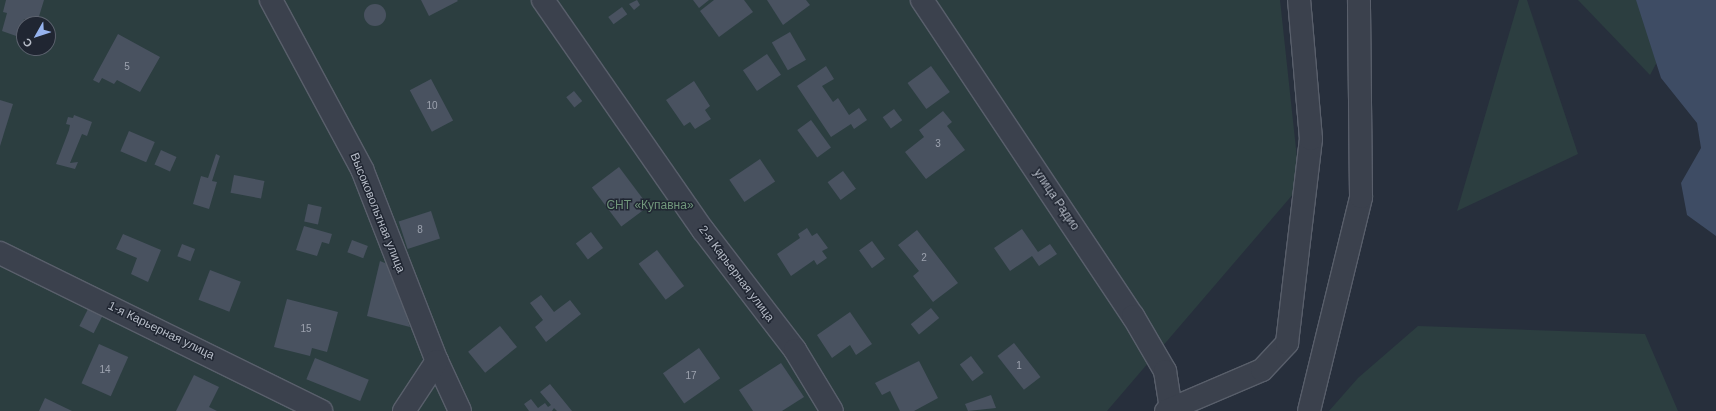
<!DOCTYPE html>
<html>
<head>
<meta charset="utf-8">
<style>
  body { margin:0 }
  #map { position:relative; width:1716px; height:411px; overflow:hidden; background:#272f3c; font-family:Arial,sans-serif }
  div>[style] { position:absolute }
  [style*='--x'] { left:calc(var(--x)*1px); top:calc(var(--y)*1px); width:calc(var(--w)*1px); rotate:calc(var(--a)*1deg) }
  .green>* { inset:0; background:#2c3e40 }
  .water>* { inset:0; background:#3e4c64 }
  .building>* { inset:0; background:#495260; transform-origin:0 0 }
  .round { border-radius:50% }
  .roads { filter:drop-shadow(1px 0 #595f6b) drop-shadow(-1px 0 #595f6b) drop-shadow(0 1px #595f6b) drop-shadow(0 -1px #595f6b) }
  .street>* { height:22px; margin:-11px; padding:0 11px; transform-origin:11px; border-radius:11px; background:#3b414d }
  span { translate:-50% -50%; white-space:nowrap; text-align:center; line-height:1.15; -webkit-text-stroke:3px #202632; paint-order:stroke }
  .number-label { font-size:10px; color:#9ca2ae }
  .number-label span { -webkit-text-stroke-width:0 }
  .street-label { font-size:12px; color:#b7bdc8 }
  .park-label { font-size:12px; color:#70967b }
  .north { position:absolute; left:16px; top:16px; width:40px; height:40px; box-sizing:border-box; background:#202632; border:1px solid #5c626e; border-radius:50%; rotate:231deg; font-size:11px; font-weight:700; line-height:16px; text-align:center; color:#b7bdc8 }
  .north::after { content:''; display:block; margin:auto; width:14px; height:18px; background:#96b3ee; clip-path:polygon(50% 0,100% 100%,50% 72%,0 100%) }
</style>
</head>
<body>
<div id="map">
  <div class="green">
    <i style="clip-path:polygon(evenodd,0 0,1280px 0,1300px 186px,1107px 411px,0 411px,0 0,24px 24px,48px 24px,48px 48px,24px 48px,24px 24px)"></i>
    <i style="clip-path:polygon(1519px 0,1527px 0,1578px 154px,1457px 211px)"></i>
    <i style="clip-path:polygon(1578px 0,1672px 0,1677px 25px,1650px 75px)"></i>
    <i style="clip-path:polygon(1418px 326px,1645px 334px,1678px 411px,1329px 411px,1358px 378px)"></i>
  </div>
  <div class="water">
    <i style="clip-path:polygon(1636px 0,1716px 0,1716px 236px,1687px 215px,1681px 183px,1701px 148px,1697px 123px,1661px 78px)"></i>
  </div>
  <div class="building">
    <i style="clip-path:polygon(6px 0,44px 0,37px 23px,24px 19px,19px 37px,2px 31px,7px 13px,3px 12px)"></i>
    <i style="clip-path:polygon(421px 0,457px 0,458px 1px,429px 16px)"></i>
    <i style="clip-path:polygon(637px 0,640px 5px,634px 10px,629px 4px)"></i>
    <i style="clip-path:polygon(693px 0,709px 0,699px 8px)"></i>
    <i style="clip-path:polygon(714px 0,744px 0,753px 12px,719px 37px,700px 11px)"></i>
    <i style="clip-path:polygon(767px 0,806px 0,810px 5px,783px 25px)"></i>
    <i class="round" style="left:364px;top:4px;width:22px;height:22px"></i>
    <i style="left:622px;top:7px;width:9px;height:17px;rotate:54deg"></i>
    <i style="left:790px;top:32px;width:32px;height:21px;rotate:60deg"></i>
    <i style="clip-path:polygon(118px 34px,160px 57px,140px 92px,117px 80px,114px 84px,102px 78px,99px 83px,93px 80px)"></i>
    <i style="left:767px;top:54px;width:25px;height:29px;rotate:56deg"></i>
    <i style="clip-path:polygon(826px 66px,834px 79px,822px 86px,833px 102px,838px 98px,849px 115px,859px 108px,867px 120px,854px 129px,851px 124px,831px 137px,797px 86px)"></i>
    <i style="left:931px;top:66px;width:32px;height:29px;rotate:54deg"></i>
    <i style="left:431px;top:79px;width:47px;height:24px;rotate:62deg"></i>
    <i style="clip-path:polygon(694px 81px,710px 106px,705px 110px,711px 119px,695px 129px,690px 122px,684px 126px,666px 100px)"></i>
    <i style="left:574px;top:91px;width:13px;height:10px;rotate:51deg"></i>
    <i style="clip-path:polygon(0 100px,13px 104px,0 146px)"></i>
    <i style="left:894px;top:109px;width:14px;height:14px;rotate:54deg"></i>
    <i style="clip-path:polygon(943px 111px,952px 122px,947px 126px,965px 150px,926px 179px,905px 152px,924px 137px,919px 130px)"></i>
    <i style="clip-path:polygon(74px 115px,92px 122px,87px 136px,82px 134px,70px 163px,78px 162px,75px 169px,56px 164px,69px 130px,70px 125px,66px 124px,68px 117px,73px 118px)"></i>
    <i style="left:811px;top:120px;width:34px;height:17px;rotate:54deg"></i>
    <i style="left:129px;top:131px;width:28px;height:22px;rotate:23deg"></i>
    <i style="left:161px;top:150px;width:17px;height:16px;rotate:24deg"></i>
    <i style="clip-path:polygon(216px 154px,220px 156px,212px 181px,217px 182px,209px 209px,193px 204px,201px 176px,208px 178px)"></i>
    <i style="left:760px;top:159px;width:27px;height:37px;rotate:56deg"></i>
    <i style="left:619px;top:167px;width:49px;height:34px;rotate:53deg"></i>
    <i style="left:843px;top:171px;width:22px;height:19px;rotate:54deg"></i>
    <i style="left:234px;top:175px;width:31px;height:18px;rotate:11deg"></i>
    <i style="left:308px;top:204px;width:14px;height:18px;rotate:12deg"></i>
    <i style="left:431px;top:211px;width:29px;height:34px;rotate:72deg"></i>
    <i style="clip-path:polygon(304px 226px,332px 234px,329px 244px,322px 242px,317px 256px,296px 250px)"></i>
    <i style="clip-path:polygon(807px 228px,812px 236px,817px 233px,828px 248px,822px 251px,827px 258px,817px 265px,814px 260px,791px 276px,777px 254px,800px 238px,798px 234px)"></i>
    <i style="clip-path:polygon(1022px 229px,1038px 252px,1050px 244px,1057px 254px,1039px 266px,1032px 256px,1010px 271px,994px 248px)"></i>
    <i style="clip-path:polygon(917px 230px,958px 283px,933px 302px,913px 276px,919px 271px,898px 245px)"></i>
    <i style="left:591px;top:232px;width:20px;height:19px;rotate:53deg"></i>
    <i style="clip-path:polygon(123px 234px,161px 250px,148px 282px,131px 274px,137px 258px,116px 249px)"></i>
    <i style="left:352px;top:240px;width:17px;height:13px;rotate:21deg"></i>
    <i style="left:872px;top:241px;width:22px;height:16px;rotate:54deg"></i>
    <i style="left:182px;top:244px;width:14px;height:13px;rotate:21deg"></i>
    <i style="left:657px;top:250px;width:45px;height:23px;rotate:53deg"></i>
    <i style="clip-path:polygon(380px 261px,390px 265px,410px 327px,367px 316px)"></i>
    <i style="left:210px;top:270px;width:33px;height:32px;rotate:21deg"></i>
    <i style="clip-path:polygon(541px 295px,554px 312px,570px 300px,581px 314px,546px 342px,535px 327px,543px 320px,530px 303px)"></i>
    <i style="clip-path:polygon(287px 299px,338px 312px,327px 352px,312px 348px,310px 356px,274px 347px)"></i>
    <i style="left:931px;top:308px;width:13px;height:26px;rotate:51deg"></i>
    <i style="left:88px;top:309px;width:16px;height:19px;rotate:27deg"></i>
    <i style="clip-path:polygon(850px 312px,872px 344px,856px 355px,850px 345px,832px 358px,817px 335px)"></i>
    <i style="left:500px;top:326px;width:27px;height:41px;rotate:51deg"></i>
    <i style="left:1014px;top:343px;width:43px;height:21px;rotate:52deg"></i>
    <i style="left:99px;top:344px;width:32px;height:43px;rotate:24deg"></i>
    <i style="left:699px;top:348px;width:37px;height:44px;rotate:55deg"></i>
    <i style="left:971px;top:356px;width:21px;height:14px;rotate:53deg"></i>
    <i style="left:315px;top:358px;width:58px;height:23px;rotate:22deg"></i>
    <i style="clip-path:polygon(919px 361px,938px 398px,914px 411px,900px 411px,890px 391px,882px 395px,875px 383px)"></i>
    <i style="clip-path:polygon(781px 363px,804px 397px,782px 411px,753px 411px,739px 390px)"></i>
    <i style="clip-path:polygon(194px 375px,219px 387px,209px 407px,217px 411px,176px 411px)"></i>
    <i style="clip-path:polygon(550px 384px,572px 411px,557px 411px,554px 408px,552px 411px,529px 411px,524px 404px,531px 399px,538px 408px,545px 403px,548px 407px,551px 405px,540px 392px)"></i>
    <i style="clip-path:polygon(991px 395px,996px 408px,968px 411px,965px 404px)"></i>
    <i style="clip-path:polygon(45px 398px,72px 411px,39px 411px)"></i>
  </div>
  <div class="roads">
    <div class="street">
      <i style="--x:271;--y:0;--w:192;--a:61.7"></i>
      <i style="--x:362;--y:169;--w:206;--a:68.7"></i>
      <i style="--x:437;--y:361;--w:55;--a:65.3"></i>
      <i style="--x:543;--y:0;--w:280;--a:55.2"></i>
      <i style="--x:703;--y:230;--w:151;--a:52.5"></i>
      <i style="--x:795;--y:350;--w:71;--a:58.8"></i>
      <i style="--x:922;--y:0;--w:380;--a:56.3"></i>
      <i style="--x:1133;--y:316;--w:64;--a:59.8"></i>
      <i style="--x:1165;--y:371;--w:37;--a:81"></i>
      <i style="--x:0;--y:253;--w:358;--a:26.2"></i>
      <i style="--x:404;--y:411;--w:60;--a:-56.6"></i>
      <i style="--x:1166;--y:411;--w:104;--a:-23.1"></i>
      <i style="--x:1262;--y:370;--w:37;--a:-47"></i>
      <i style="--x:1287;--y:343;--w:205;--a:-83.3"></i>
      <i style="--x:1311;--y:139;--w:140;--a:-94.9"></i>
      <i style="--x:1309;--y:411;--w:220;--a:-76.3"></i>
      <i style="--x:1361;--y:197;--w:197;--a:-90.6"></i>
    </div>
  </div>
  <div class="number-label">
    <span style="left:127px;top:67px">5</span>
    <span style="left:432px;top:106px">10</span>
    <span style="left:938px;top:144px">3</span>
    <span style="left:420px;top:230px">8</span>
    <span style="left:924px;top:258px">2</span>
    <span style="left:306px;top:329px">15</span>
    <span style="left:1019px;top:366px">1</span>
    <span style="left:105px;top:370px">14</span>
    <span style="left:691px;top:376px">17</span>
  </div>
  <div class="street-label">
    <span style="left:1056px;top:200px;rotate:56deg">улица Радио</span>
    <span style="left:377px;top:213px;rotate:68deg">Высоковольтная улица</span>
    <span style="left:736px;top:274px;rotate:53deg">2-я Карьерная улица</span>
    <span style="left:161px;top:331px;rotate:26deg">1-я Карьерная улица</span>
  </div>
  <div class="park-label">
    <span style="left:650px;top:206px">СНТ «Купавна»</span>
  </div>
  <div class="north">С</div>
</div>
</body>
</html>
